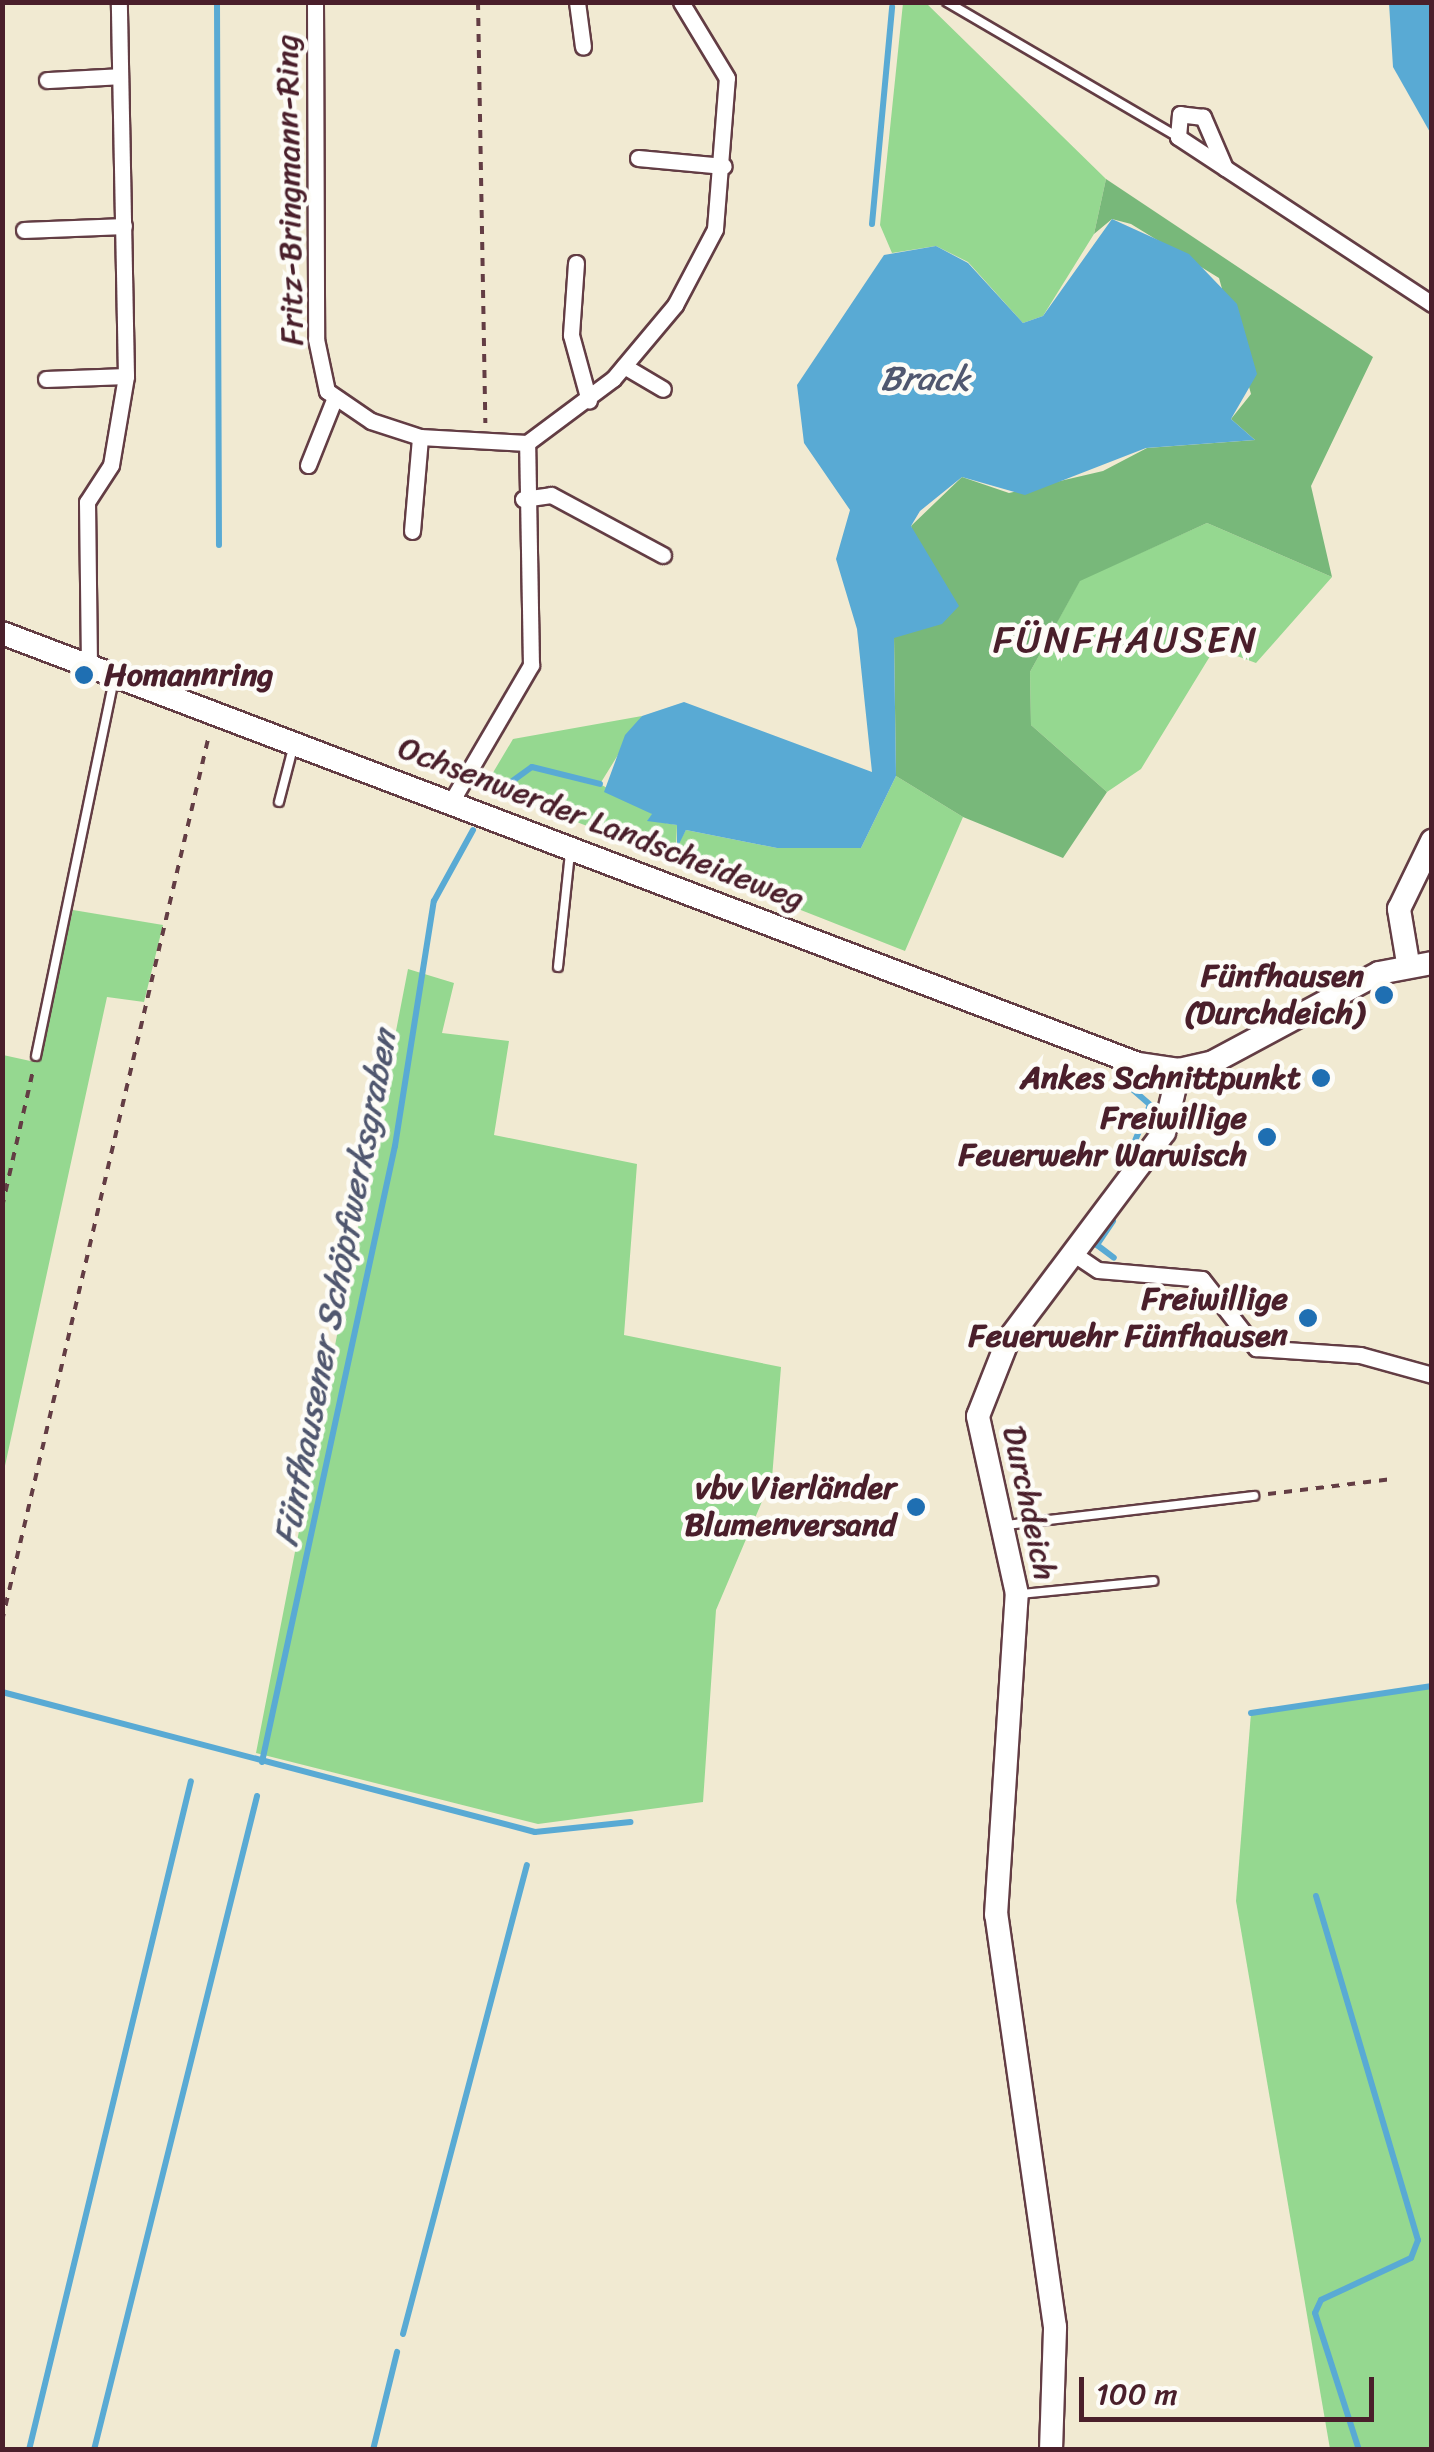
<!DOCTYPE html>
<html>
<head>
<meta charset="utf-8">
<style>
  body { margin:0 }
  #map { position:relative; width:1434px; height:2452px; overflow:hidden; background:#f1ead2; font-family:Sriracha,sans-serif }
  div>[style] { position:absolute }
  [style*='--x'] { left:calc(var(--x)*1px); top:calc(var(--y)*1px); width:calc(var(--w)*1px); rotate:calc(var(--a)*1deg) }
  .green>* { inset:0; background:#95d890 }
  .forest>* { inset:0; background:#78b87a }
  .water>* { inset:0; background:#59aad4 }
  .stream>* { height:6px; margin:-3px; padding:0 3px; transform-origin:3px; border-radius:3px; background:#59aad4 }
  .path>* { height:4px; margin-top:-2px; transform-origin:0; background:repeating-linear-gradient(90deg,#633d44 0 8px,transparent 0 16px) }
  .roads { filter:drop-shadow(2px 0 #633d44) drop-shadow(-2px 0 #633d44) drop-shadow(0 2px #633d44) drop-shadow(0 -2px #633d44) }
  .lane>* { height:8px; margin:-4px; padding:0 4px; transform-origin:4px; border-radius:4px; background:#fff }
  .street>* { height:15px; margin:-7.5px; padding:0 7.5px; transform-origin:7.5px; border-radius:7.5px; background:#fff }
  .secondary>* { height:22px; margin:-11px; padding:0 11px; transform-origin:11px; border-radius:11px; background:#fff }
  .dots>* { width:28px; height:28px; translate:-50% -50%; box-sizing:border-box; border:5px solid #fdfcf7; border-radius:50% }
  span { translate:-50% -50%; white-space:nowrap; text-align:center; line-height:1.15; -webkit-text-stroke:9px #fdfcf7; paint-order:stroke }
  .street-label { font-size:32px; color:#4a1f2b }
  .poi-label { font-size:32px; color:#4a1f2b; font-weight:700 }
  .left { translate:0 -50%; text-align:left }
  .right { translate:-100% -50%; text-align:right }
  .water-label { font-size:35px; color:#50576f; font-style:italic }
  .quarter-label { font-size:38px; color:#4a1f2b; letter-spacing:2.5px }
  .frame { position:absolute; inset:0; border:5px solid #4a1f2b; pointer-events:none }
  .scale { position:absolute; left:1079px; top:2377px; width:295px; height:45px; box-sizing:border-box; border:5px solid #4a1f2b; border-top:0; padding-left:12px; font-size:30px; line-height:35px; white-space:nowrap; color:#4a1f2b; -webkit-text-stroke:8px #fdfcf7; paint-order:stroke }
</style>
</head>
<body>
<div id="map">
  <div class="green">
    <i style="clip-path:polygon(903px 3px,926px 3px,1106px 179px,1094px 234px,1043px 316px,1023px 323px,968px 262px,936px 246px,892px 253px,880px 225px)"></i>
    <i style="clip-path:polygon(1207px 523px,1332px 577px,1256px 663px,1215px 648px,1141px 769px,1107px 792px,1031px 725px,1030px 672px,1080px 580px)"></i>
    <i style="clip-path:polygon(642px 716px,600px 784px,653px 814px,648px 820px,677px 825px,676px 847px,686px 830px,777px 848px,861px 848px,896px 776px,963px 817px,905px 951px,485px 786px,513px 739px)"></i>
    <i style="clip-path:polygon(73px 910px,163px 925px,144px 1002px,107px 997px,3px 1475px,3px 1055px,35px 1062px)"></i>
    <i style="clip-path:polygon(408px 969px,454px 983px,442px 1033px,509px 1041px,494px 1135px,637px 1164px,624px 1335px,781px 1367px,772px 1478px,716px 1610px,703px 1802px,538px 1824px,256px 1753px)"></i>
    <i style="clip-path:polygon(1431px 1686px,1431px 2449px,1330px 2449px,1236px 1901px,1251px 1713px)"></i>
  </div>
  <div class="forest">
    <i style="clip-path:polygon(1106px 179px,1373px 357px,1311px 486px,1332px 577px,1207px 523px,1080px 581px,1030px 672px,1031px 725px,1107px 792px,1063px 858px,963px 817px,896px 776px,894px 637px,947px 618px,911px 526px,962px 477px,1009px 493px,1103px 471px,1147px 448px,1255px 440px,1231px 419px,1251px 394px,1219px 278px,1131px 224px,1112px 219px,1094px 234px)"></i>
  </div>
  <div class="water">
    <i style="clip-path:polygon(1389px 3px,1431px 3px,1431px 134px,1393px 67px)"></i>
    <i style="clip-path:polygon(1112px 219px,1189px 254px,1237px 304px,1257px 374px,1231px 419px,1255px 440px,1146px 448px,1025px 495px,962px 477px,920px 511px,911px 526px,959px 606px,942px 624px,894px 638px,896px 776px,861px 848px,777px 848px,686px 830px,677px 848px,677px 825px,647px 821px,652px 814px,604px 792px,625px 735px,642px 716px,684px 702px,872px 772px,857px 629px,836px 559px,850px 510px,804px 443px,797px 385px,884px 255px,936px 246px,968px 263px,1023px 323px,1043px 316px)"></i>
  </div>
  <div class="stream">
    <i style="--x:217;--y:2;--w:543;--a:89.79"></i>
    <i style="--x:872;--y:224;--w:218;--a:-84.7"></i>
    <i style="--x:500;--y:790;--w:39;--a:-36"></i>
    <i style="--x:532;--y:767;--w:70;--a:14"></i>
    <i style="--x:1124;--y:1082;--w:35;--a:41"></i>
    <i style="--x:1150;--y:1105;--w:41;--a:112.8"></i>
    <i style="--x:1113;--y:1221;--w:29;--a:124"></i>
    <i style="--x:1097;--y:1245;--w:21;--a:37"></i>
    <i style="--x:2;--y:1692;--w:551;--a:14.72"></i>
    <i style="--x:535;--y:1832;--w:96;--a:-6"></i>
    <i style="--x:1251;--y:1713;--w:183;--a:-8.5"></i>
    <i style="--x:262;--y:1762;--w:630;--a:-77.82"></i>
    <i style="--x:395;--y:1146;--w:248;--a:-81"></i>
    <i style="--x:434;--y:901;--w:81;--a:-61.2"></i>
    <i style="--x:1316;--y:1896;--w:359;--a:73.5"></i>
    <i style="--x:1418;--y:2240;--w:19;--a:111"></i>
    <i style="--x:1411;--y:2258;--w:99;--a:155"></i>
    <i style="--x:1321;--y:2300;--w:14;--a:115"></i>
    <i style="--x:1315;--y:2313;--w:144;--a:72.2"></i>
    <i style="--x:403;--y:2334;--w:485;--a:-75.2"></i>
    <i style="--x:29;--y:2450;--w:688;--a:-76.39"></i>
    <i style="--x:94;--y:2450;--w:674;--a:-76"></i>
    <i style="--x:373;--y:2450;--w:101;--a:-76.2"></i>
  </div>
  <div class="path">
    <i style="--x:478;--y:2;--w:421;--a:89"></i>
    <i style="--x:2;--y:1207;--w:140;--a:-77.2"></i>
    <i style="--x:1268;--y:1494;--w:125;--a:-6.9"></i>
    <i style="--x:2;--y:1621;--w:910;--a:-76.85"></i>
  </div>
  <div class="roads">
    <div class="lane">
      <i style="--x:947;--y:2;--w:265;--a:30.3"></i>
      <i style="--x:279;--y:802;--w:56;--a:-75.5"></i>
      <i style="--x:558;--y:967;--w:116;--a:-84"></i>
      <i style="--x:36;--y:1056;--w:384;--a:-78.3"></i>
      <i style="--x:1006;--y:1525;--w:250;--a:-6.7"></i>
      <i style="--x:1021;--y:1594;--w:133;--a:-5.6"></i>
    </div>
    <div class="street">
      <i style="--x:315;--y:2;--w:337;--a:89.8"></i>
      <i style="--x:316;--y:339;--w:53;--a:78.1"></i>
      <i style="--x:327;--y:391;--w:53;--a:34.3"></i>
      <i style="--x:371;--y:421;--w:52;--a:18.1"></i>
      <i style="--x:420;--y:437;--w:107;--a:3.2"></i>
      <i style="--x:527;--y:443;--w:107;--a:-36.7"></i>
      <i style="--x:613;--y:379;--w:97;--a:-50"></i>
      <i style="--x:675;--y:305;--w:86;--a:-62.2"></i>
      <i style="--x:715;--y:229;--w:151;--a:-85.5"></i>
      <i style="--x:727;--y:78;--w:89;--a:-121.2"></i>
      <i style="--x:577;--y:2;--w:45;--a:82.4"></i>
      <i style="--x:47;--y:80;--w:73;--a:-3.1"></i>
      <i style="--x:638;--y:158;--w:86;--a:5.3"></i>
      <i style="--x:1225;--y:168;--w:56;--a:-113.3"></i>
      <i style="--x:1203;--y:117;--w:23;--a:-173"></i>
      <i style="--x:1180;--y:114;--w:23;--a:95"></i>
      <i style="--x:1178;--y:137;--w:304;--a:33.3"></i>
      <i style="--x:24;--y:230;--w:100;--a:-2.3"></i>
      <i style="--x:576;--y:263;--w:72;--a:94"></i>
      <i style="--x:571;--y:335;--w:68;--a:74.7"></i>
      <i style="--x:624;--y:366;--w:45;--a:30.5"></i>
      <i style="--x:46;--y:379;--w:80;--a:-2.1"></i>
      <i style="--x:308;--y:465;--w:73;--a:-68.3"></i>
      <i style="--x:523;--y:499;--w:28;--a:-8"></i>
      <i style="--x:551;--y:495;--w:127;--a:28.2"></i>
      <i style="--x:412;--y:531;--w:94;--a:-85.1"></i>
      <i style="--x:89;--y:665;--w:163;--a:-90.7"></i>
      <i style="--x:87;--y:502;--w:44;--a:-57"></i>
      <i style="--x:111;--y:465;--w:90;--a:-80.4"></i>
      <i style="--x:126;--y:376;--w:374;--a:-91.1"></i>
      <i style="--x:451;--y:802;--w:159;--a:-59.7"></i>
      <i style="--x:531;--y:665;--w:222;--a:-91"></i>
      <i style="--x:1071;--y:1252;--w:32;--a:34"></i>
      <i style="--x:1098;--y:1270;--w:104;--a:4.9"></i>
      <i style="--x:1202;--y:1279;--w:88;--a:52"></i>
      <i style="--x:1256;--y:1348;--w:104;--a:3.9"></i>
      <i style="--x:1360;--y:1355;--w:75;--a:15.5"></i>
    </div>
    <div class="secondary">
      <i style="--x:2;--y:633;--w:1215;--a:20.78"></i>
      <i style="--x:1138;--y:1064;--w:41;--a:8.3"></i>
      <i style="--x:1179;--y:1070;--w:35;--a:-13"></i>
      <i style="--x:1213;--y:1062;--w:188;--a:-28.2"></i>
      <i style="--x:1379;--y:973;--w:54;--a:-10.7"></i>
      <i style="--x:1408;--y:963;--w:55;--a:-99.5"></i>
      <i style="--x:1399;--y:909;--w:76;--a:-64.1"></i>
      <i style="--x:1051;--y:2450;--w:123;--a:-88.1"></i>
      <i style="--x:1055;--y:2327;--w:416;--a:-98.1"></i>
      <i style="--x:996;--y:1915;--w:322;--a:-86.3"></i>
      <i style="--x:1017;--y:1594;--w:182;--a:-102.4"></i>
      <i style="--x:978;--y:1416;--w:82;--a:-68.5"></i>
      <i style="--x:1008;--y:1340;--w:260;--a:-53.1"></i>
      <i style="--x:1164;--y:1132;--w:64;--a:-76.4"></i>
    </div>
  </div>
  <div class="dots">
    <i style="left:84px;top:675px;background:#1f6fb2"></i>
    <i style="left:1384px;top:995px;background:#1f6fb2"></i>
    <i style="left:1321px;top:1078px;background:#1f6fb2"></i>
    <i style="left:1267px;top:1137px;background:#1f6fb2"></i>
    <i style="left:1308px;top:1318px;background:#1f6fb2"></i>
    <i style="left:916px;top:1507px;background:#1f6fb2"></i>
  </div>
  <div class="street-label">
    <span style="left:290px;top:190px;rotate:-91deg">Fritz-Bringmann-Ring</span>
    <span style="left:601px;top:824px;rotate:21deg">Ochsenwerder Landscheideweg</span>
    <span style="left:1029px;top:1503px;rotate:78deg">Durchdeich</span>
  </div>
  <div class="poi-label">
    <span class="left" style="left:104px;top:675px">Homannring</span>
    <span class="right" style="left:1364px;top:995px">Fünfhausen<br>(Durchdeich)</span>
    <span class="right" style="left:1301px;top:1078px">Ankes Schnittpunkt</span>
    <span class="right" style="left:1247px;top:1137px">Freiwillige<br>Feuerwehr Warwisch</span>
    <span class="right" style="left:1288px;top:1318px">Freiwillige<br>Feuerwehr Fünfhausen</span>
    <span class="right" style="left:896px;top:1507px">vbv Vierländer<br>Blumenversand</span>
  </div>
  <div class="water-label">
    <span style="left:925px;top:378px">Brack</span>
    <span style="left:335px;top:1288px;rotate:-79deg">Fünfhausener Schöpfwerksgraben</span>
  </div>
  <div class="quarter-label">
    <span style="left:1126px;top:640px">FÜNFHAUSEN</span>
  </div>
  <div class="frame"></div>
  <div class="scale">100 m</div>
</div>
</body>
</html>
